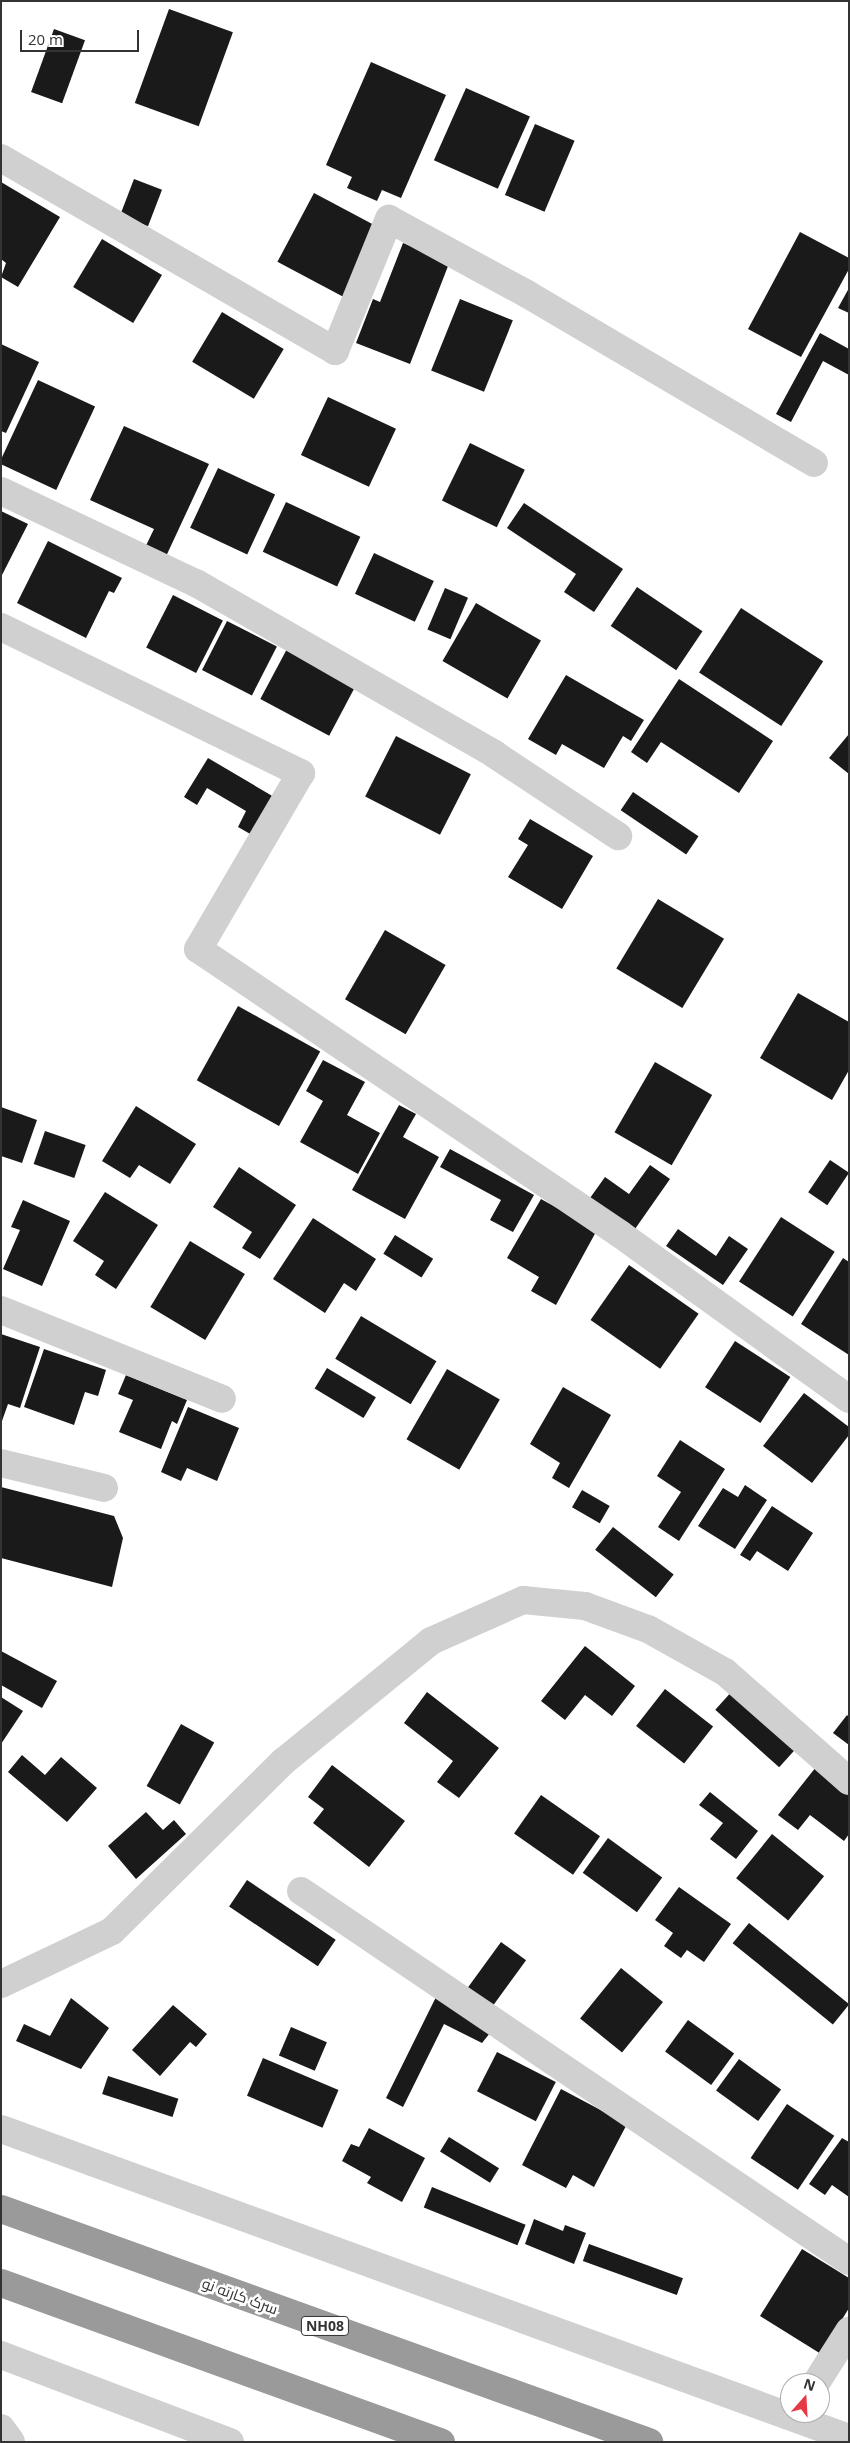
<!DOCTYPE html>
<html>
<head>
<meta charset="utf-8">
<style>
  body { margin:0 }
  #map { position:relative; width:850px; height:2443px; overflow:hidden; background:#fff; font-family:"Open Sans",Cairo,sans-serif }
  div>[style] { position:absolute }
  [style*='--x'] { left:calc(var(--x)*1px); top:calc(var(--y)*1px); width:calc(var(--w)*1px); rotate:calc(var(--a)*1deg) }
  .building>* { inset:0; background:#1a1a1a; transform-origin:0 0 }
  .minor>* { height:28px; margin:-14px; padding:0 14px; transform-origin:14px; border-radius:14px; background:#d0d0d0 }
  .highway>* { height:28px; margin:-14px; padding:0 14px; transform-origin:14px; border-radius:14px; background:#9a9a9a }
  span { translate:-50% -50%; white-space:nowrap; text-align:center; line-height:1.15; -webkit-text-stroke:5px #fff; paint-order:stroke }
  .shield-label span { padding:1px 4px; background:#fff; border:1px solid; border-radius:4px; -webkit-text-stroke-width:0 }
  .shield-label { font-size:14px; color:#333; font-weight:700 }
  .street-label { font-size:15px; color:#333 }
  .frame { position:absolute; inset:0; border:2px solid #333; pointer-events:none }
  .north { position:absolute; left:780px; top:2373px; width:50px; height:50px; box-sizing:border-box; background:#fff; border:1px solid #adadad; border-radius:50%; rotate:19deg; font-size:14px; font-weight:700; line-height:20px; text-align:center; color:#333 }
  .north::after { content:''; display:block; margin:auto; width:18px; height:22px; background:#e63946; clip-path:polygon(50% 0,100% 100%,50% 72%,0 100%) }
  .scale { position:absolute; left:20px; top:30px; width:119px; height:22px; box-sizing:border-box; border:2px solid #333; border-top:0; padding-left:6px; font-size:15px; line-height:18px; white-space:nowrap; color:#333; -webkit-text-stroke:4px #fff; paint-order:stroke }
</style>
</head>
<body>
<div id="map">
  <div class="building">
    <i style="left:169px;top:9px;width:68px;height:100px;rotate:20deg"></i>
    <i style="left:54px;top:29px;width:33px;height:67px;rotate:20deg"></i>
    <i style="clip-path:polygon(371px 62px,446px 95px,401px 198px,382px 190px,377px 201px,347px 188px,352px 177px,326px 165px)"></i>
    <i style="left:466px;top:88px;width:70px;height:79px;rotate:24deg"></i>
    <i style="left:535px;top:124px;width:43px;height:77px;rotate:23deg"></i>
    <i style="left:134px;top:179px;width:30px;height:39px;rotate:21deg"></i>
    <i style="clip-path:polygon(1px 182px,60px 217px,18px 287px,1px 277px,6px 263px,1px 259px)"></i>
    <i style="left:314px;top:193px;width:74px;height:78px;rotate:28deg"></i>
    <i style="clip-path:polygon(800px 232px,849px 258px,849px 269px,801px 357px,748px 329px)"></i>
    <i style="left:102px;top:239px;width:70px;height:56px;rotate:31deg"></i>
    <i style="clip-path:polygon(403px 243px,450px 261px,410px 364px,356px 343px,373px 299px,380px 302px)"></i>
    <i style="clip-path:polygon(849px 288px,849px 313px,838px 308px)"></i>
    <i style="left:460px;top:299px;width:57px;height:77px;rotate:22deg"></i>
    <i style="left:222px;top:312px;width:72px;height:58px;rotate:31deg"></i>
    <i style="clip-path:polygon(820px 333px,849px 349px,849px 375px,823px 361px,791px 422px,776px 414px)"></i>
    <i style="clip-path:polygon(1px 344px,39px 362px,6px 433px,1px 431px)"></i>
    <i style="left:38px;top:380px;width:63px;height:92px;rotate:25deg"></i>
    <i style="left:328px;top:397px;width:75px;height:64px;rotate:25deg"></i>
    <i style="clip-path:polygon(124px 426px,209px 464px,162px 565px,141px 556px,154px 529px,90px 500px)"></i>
    <i style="left:470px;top:443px;width:61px;height:64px;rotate:26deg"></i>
    <i style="left:218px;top:468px;width:63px;height:66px;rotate:25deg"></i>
    <i style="left:286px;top:502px;width:82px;height:55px;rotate:25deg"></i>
    <i style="clip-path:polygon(524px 503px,623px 569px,594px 612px,564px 592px,576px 574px,507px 528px)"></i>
    <i style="clip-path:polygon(1px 511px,28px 524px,1px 577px)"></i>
    <i style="clip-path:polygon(48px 541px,122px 578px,114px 593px,109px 591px,86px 638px,17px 603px)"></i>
    <i style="left:374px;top:553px;width:66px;height:45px;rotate:25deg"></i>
    <i style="left:637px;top:587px;width:79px;height:47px;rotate:34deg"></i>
    <i style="left:445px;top:588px;width:25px;height:45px;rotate:23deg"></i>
    <i style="left:173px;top:595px;width:56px;height:59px;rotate:27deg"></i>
    <i style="left:476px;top:603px;width:75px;height:67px;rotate:30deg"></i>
    <i style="left:741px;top:608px;width:98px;height:77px;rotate:33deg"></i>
    <i style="left:227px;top:621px;width:56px;height:55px;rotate:27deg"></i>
    <i style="left:288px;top:647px;width:78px;height:59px;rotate:28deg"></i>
    <i style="clip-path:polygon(566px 675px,644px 720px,631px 741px,623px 736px,604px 768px,562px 744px,556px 755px,528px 739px)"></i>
    <i style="clip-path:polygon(679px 679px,773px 741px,739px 793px,661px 742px,647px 763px,631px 752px)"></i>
    <i style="clip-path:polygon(849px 734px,849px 774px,829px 758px)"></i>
    <i style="left:396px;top:736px;width:84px;height:68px;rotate:27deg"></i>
    <i style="clip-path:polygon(208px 758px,274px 797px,252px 835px,238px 827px,246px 811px,207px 788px,197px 805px,184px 797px)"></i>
    <i style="left:633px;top:792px;width:79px;height:22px;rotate:34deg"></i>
    <i style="clip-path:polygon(530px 819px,593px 856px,562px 909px,508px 877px,528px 845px,518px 839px)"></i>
    <i style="left:658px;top:899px;width:77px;height:81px;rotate:31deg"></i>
    <i style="left:385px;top:930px;width:70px;height:80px;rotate:30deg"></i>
    <i style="clip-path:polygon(798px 993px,849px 1022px,849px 1070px,832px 1100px,760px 1058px)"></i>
    <i style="left:238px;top:1006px;width:94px;height:85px;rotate:29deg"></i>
    <i style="clip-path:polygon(323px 1060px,365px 1082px,347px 1115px,380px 1133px,358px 1174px,300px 1142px,323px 1101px,306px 1091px)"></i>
    <i style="left:655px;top:1062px;width:66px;height:81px;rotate:30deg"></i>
    <i style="clip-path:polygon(399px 1105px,416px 1114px,403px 1137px,439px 1157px,405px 1219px,352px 1190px)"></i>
    <i style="clip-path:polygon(136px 1106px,196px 1144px,170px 1184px,139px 1165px,130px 1178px,102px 1161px)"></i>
    <i style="clip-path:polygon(1px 1107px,37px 1120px,22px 1163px,1px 1156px)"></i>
    <i style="left:45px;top:1131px;width:43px;height:35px;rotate:19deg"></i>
    <i style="clip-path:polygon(450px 1149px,534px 1195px,513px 1232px,490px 1220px,501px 1200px,440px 1167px)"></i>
    <i style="left:830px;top:1160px;width:23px;height:39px;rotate:34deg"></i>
    <i style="clip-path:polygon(650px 1165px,670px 1179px,635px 1229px,590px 1198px,605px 1177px,629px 1194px)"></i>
    <i style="clip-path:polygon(239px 1167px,296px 1205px,260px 1259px,242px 1248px,252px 1232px,213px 1207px)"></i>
    <i style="clip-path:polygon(105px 1192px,158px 1225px,116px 1289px,95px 1275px,104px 1261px,73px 1241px)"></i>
    <i style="clip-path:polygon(541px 1199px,597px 1230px,556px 1305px,531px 1291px,539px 1277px,507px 1258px)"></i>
    <i style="clip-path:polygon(23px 1200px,70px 1221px,42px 1286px,3px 1269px,20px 1230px,11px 1227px)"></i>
    <i style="left:781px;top:1217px;width:64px;height:77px;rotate:33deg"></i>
    <i style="clip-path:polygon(313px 1218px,376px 1259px,356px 1291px,344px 1283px,325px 1313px,273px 1279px)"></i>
    <i style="clip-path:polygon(678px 1229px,716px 1256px,729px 1236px,748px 1249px,723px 1285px,666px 1246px)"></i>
    <i style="left:395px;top:1235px;width:45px;height:22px;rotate:32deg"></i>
    <i style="left:190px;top:1241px;width:64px;height:77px;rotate:31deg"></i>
    <i style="clip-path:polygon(843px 1258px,849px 1262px,849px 1355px,801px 1324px)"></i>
    <i style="left:629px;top:1265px;width:85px;height:67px;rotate:35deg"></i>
    <i style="left:361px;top:1316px;width:88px;height:50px;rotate:31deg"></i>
    <i style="clip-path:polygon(1px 1334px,40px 1347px,20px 1408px,8px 1404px,2px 1421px)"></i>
    <i style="left:735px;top:1341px;width:66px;height:55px;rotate:33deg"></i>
    <i style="clip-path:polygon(44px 1349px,106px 1370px,98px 1396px,85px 1392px,74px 1425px,24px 1407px)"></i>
    <i style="left:327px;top:1368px;width:57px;height:24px;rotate:31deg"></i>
    <i style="left:447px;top:1369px;width:61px;height:81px;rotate:30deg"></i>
    <i style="clip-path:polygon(126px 1375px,187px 1400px,177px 1424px,172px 1421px,161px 1449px,119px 1432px,133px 1400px,118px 1394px)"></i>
    <i style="clip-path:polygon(563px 1387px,611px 1415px,569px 1488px,552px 1478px,560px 1463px,530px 1444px)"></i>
    <i style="clip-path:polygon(804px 1393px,849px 1427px,849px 1435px,812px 1483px,763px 1446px)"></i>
    <i style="clip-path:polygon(188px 1407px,239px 1428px,217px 1481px,187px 1468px,181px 1481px,161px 1472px)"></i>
    <i style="clip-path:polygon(680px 1440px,725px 1469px,679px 1541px,658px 1527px,681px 1492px,657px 1476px)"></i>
    <i style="clip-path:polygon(745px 1485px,767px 1500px,735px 1549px,698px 1526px,723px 1488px,738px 1497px)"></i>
    <i style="clip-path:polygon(1px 1487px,114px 1516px,123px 1538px,112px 1587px,1px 1558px)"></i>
    <i style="left:582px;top:1490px;width:32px;height:20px;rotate:30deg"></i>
    <i style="clip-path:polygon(772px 1506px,813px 1533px,788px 1571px,757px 1551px,750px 1561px,740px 1555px)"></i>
    <i style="left:613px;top:1527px;width:77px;height:29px;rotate:38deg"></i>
    <i style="clip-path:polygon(585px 1646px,635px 1686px,612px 1716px,585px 1695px,565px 1720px,541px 1701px)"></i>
    <i style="clip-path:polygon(1px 1651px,57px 1681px,42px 1708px,1px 1685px)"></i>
    <i style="left:665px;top:1689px;width:61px;height:47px;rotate:38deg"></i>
    <i style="left:734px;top:1689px;width:86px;height:28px;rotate:42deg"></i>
    <i style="clip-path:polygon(427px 1692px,499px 1748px,459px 1798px,437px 1782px,453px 1761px,404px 1723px)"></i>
    <i style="clip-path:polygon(1px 1697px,23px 1711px,1px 1744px)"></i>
    <i style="clip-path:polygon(847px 1715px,849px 1717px,849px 1745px,833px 1733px)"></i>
    <i style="left:181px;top:1724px;width:38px;height:71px;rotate:29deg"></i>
    <i style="clip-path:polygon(22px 1755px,45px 1775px,61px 1757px,97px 1788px,67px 1822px,8px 1772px)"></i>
    <i style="clip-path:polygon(332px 1765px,405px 1821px,369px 1867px,313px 1823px,324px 1809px,308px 1797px)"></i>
    <i style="clip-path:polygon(816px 1767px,849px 1792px,849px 1834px,844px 1841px,810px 1815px,798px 1830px,778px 1815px)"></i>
    <i style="clip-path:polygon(710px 1792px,758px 1831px,736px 1859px,710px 1839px,723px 1823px,699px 1805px)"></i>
    <i style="left:541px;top:1795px;width:72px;height:47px;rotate:35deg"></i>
    <i style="clip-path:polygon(146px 1812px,163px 1830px,174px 1820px,186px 1834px,136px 1879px,108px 1846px)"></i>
    <i style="left:772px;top:1834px;width:67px;height:57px;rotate:39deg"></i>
    <i style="left:608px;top:1838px;width:67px;height:43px;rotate:36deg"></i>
    <i style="left:247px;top:1880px;width:107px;height:32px;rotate:34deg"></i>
    <i style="clip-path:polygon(679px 1887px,731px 1924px,704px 1962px,687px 1950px,681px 1958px,664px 1946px,673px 1933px,655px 1920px)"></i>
    <i style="left:749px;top:1923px;width:129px;height:26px;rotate:39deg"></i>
    <i style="left:501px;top:1942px;width:31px;height:61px;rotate:36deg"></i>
    <i style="left:621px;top:1968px;width:54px;height:65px;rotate:39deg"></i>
    <i style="clip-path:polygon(436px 1997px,490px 2033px,482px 2043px,444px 2024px,403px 2107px,386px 2098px)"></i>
    <i style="clip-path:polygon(71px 1998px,109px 2028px,81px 2069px,16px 2041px,24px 2024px,50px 2036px)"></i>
    <i style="clip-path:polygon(173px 2005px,207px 2034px,196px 2047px,190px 2042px,160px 2076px,132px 2050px)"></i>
    <i style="left:688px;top:2020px;width:57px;height:39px;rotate:36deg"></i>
    <i style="left:291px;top:2027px;width:39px;height:31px;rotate:23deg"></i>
    <i style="left:497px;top:2052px;width:66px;height:44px;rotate:27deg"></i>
    <i style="left:263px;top:2058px;width:82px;height:41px;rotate:23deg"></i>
    <i style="left:739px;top:2059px;width:52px;height:39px;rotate:36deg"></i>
    <i style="left:108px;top:2076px;width:74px;height:19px;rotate:18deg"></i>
    <i style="clip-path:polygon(561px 2089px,627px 2124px,594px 2187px,573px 2175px,566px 2188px,522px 2165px)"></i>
    <i style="left:787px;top:2104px;width:57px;height:65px;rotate:34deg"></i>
    <i style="clip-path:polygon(369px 2128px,425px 2158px,402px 2202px,367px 2183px,371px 2177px,342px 2161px,351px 2144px,359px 2147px)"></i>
    <i style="left:449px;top:2137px;width:59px;height:17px;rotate:32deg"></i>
    <i style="clip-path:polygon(842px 2138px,849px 2142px,849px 2197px,832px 2185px,825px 2195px,809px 2184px)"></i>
    <i style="left:432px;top:2187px;width:101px;height:22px;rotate:22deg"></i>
    <i style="clip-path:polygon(534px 2219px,563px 2231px,565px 2225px,586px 2233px,574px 2264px,525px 2244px)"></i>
    <i style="left:589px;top:2244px;width:100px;height:18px;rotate:20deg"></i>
    <i style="clip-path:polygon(802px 2249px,849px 2278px,849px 2308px,821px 2354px,760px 2316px)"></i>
  </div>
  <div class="minor">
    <i style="--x:1;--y:158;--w:386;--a:30"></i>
    <i style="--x:335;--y:351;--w:143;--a:-67.8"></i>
    <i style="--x:389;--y:219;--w:157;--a:28.5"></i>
    <i style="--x:527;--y:294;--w:333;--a:30.5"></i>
    <i style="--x:1;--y:491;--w:216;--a:25.3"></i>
    <i style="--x:196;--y:583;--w:344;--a:29.8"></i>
    <i style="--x:494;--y:754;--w:149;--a:33.5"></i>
    <i style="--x:1;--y:627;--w:334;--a:26"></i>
    <i style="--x:301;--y:773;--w:204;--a:120.3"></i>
    <i style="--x:198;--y:949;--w:509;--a:34.03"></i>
    <i style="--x:620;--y:1234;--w:282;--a:35.8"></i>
    <i style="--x:1;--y:1310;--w:238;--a:21.9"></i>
    <i style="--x:1;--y:1463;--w:106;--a:13.6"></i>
    <i style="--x:301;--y:1891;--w:661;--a:34.03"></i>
    <i style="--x:1;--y:1984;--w:123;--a:-25.5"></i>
    <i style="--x:112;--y:1931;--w:242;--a:-44.7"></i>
    <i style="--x:284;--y:1761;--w:190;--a:-39.2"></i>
    <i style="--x:431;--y:1641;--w:101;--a:-24"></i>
    <i style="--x:523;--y:1600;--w:62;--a:5.5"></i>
    <i style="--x:585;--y:1606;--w:67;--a:20.1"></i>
    <i style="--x:648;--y:1629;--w:88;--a:29.2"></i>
    <i style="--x:725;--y:1672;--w:165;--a:41.3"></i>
    <i style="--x:1;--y:2129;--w:903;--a:20.02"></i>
    <i style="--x:1;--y:2355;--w:245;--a:20.8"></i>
    <i style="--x:816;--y:2383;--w:62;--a:-57.6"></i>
    <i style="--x:1;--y:2428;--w:17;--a:54"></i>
  </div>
  <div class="highway">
    <i style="--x:1;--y:2209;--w:689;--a:19.78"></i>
    <i style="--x:1;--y:2283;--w:468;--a:19.9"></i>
  </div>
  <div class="shield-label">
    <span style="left:325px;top:2326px">NH08</span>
  </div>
  <div class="street-label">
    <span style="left:240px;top:2296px;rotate:20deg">سرک کارته نو</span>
  </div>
  <div class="frame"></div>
  <div class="north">N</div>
  <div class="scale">20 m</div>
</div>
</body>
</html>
